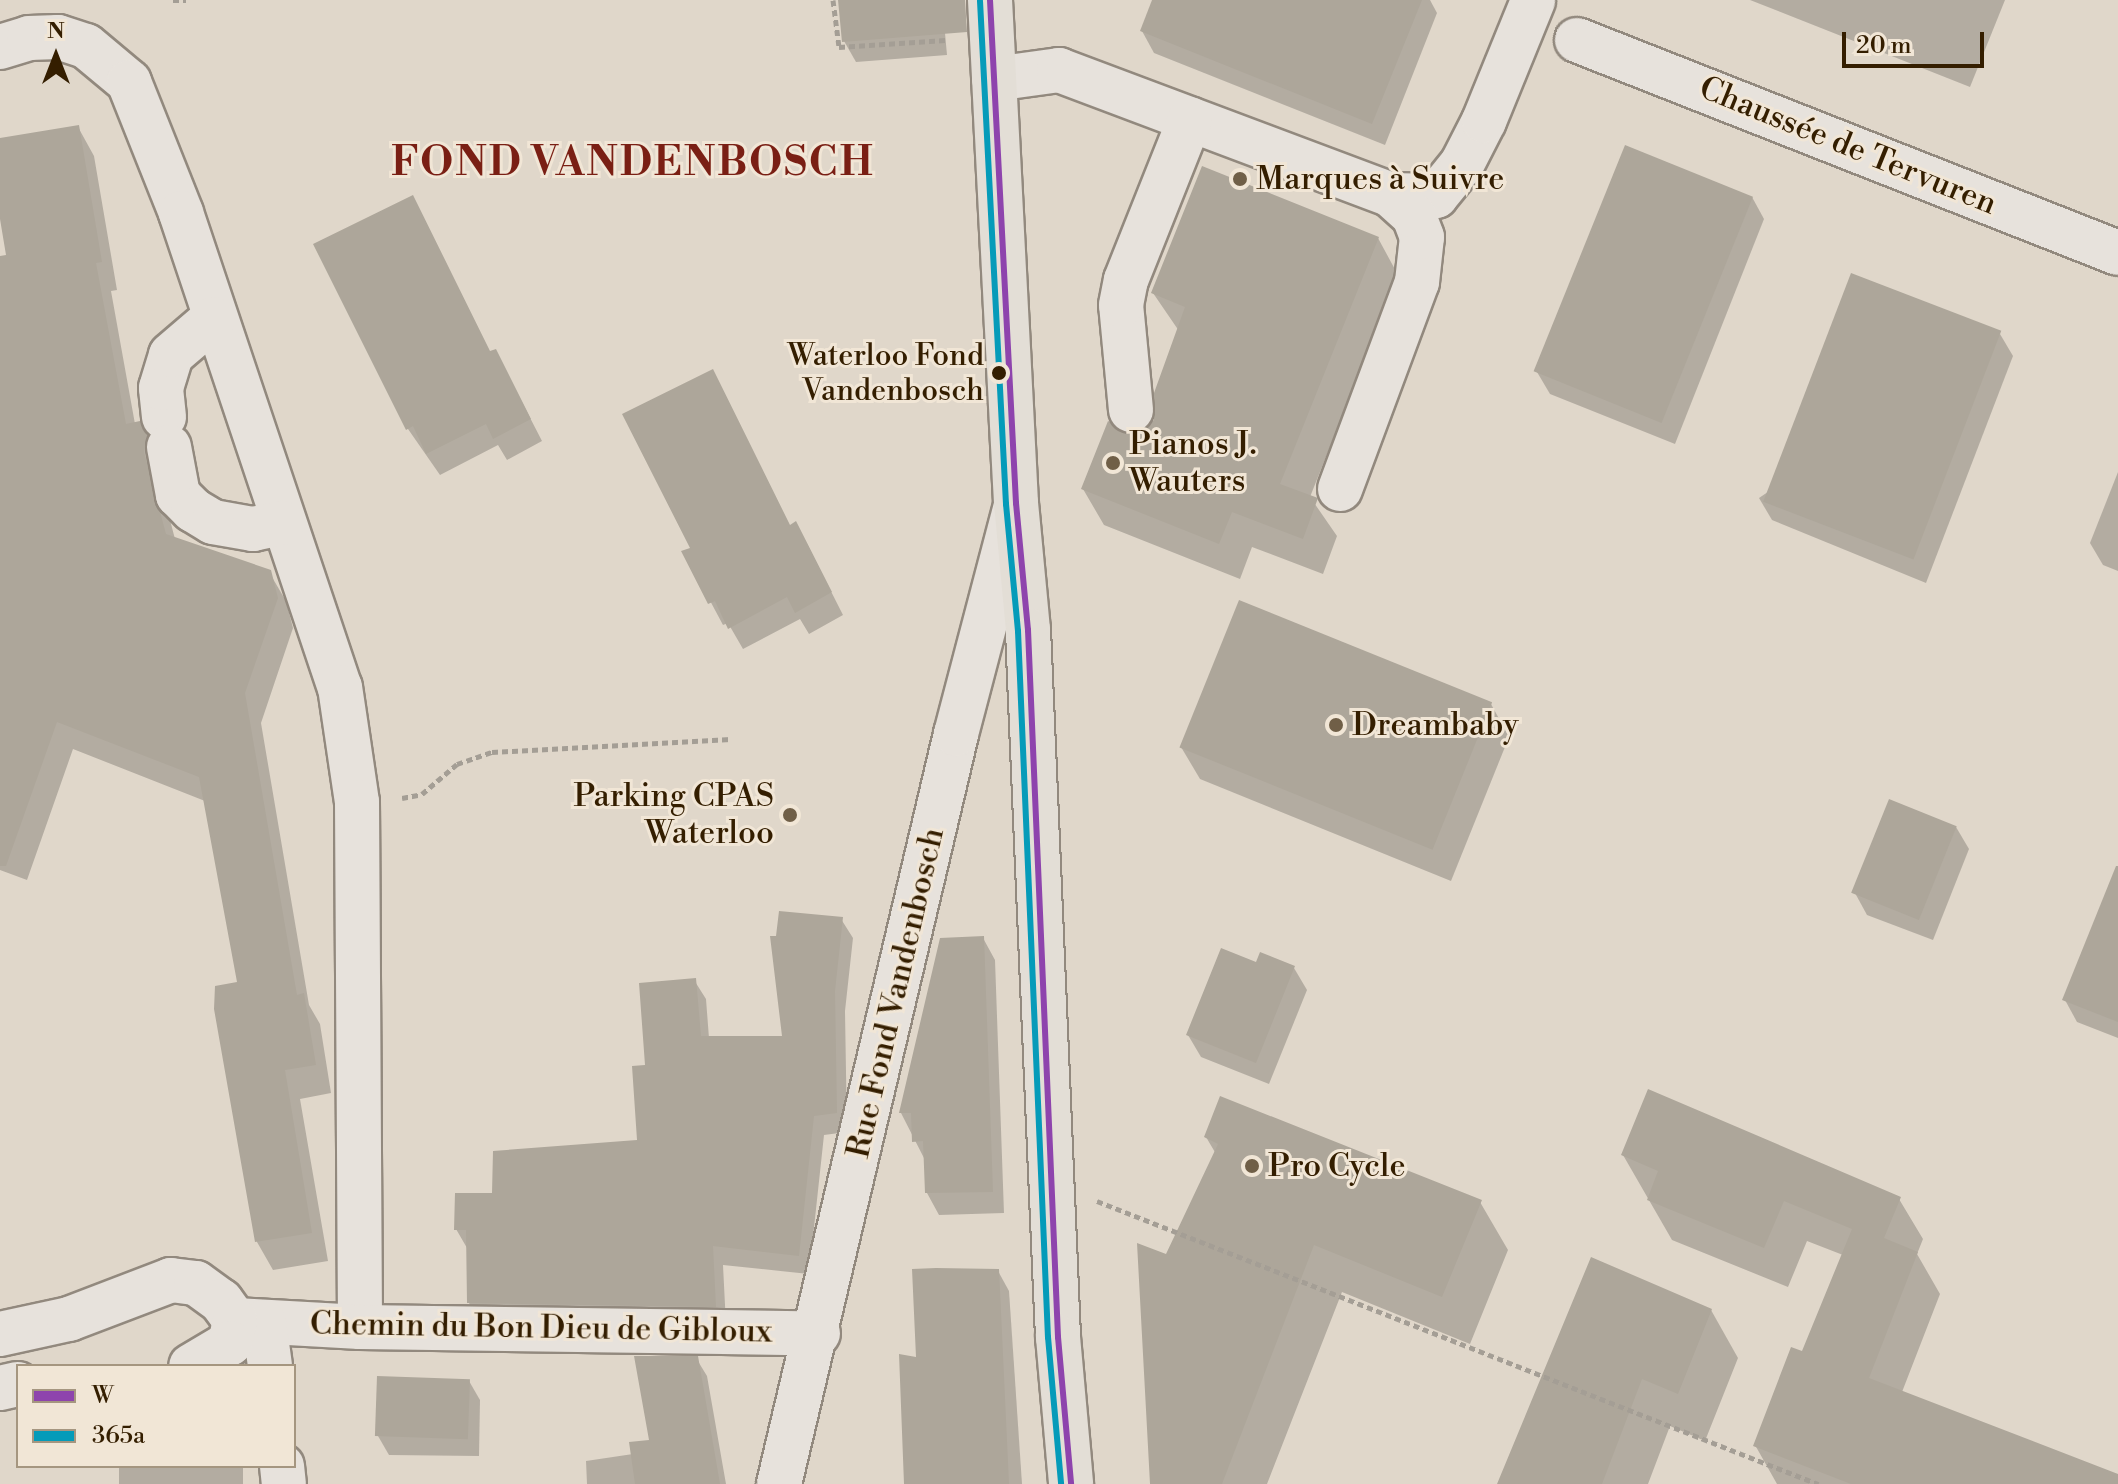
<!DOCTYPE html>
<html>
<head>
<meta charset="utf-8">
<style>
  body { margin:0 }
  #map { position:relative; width:2118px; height:1484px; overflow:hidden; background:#e0d7ca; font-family:"Libre Bodoni",serif }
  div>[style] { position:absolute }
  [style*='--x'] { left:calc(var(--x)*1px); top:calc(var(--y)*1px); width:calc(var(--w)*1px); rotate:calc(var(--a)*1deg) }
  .shadow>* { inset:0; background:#0003; transform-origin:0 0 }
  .building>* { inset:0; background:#ada69a; transform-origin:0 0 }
  .path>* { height:5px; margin-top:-2.5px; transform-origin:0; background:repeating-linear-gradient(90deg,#a49e95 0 6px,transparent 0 10px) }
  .roads { filter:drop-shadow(2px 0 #92897e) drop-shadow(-2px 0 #92897e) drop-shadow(0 2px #92897e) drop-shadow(0 -2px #92897e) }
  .minor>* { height:44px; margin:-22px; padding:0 22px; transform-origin:22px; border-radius:22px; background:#e7e2dc }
  .major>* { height:44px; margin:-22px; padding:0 22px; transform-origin:22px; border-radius:22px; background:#e3ded6 }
  .bus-1>* { height:6px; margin:-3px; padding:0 3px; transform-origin:3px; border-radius:3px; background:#8e44ad }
  .bus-2>* { height:6px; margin:-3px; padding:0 3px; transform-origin:3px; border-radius:3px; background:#059bb9 }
  .dots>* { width:22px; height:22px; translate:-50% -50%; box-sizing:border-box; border:4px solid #f1e6d6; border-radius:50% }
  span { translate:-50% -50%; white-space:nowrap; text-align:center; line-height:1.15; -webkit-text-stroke:6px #f1e6d6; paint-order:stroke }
  .bus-label { font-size:30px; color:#341e00 }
  .right { translate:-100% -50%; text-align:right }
  .street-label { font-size:32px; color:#341e00 }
  .poi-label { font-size:32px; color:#341e00 }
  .left { translate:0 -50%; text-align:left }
  .district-label { font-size:40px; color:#7a1f14; font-weight:700; letter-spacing:2px }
  .legend { position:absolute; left:16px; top:1364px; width:280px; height:104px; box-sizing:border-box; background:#f1e6d6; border:2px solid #a59680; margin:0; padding:10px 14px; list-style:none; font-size:24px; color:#341e00 }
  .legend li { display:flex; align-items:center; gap:16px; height:40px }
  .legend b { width:40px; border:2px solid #a59680 }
  .north { position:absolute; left:16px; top:16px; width:80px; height:80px; -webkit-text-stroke:6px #f1e6d6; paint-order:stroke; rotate:0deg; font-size:22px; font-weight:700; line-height:32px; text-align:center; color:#341e00 }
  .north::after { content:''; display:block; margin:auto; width:28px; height:36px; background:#341e00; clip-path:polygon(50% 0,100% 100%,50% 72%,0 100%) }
  .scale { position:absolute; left:1842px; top:32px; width:142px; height:36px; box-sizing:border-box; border:4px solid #341e00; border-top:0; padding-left:10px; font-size:24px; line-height:28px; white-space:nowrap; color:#341e00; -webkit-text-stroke:6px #f1e6d6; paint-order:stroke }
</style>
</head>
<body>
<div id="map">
  <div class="shadow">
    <i style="clip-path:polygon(841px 0,942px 0,947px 55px,856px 62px,844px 41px)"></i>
    <i style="clip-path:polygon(1154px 0,1430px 0,1437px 13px,1385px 145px,1154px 53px,1142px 31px)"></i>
    <i style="clip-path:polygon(1750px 0,2005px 0,1970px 87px)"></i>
    <i style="clip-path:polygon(78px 127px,94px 156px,117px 290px,111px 291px,135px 424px,163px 466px,160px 482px,175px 539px,269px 572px,286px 601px,293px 628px,261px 723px,309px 1005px,320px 1024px,331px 1093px,300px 1099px,328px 1261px,273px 1270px,257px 1242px,239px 984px,205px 801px,73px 749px,27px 880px,0 870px,0 258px,9px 257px,0 207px,0 140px)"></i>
    <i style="clip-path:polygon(1752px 197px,1764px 219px,1675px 444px,1550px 394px,1537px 372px)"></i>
    <i style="clip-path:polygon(1378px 238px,1398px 275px,1310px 497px,1337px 536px,1323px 574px,1252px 547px,1240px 579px,1104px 525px,1083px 489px,1156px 421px,1179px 331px,1153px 293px)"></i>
    <i style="clip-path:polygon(316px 245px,491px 353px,507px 373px,542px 441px,507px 460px,498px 445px,440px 475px,408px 429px)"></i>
    <i style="clip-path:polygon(2000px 334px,2013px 356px,1926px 583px,1772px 520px,1759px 498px)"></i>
    <i style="clip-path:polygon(2118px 472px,2118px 571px,2103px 565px,2090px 543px)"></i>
    <i style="clip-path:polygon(791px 527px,808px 546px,843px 615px,809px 634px,800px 619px,743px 649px,728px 623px,723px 625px,684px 552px)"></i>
    <i style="clip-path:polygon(1491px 704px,1509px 737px,1451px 881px,1200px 779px,1181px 747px)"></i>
    <i style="clip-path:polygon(1956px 827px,1969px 849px,1933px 940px,1867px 915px,1855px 893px)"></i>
    <i style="clip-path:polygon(2118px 915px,2118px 1038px,2077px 1022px,2065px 1000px)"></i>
    <i style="clip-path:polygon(841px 919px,853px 938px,845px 1011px,847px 1132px,824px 1135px,809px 1274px,723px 1265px,726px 1325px,480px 1322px,469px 1303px,467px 1248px,456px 1229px,494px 1195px,639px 1142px,648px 1067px,694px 980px,706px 999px,709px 1038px,785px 1038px)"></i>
    <i style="clip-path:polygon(983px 938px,995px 960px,1004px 1213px,939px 1215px,927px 1193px,926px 1162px,901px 1113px)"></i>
    <i style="clip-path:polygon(1294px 968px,1307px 990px,1269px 1084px,1201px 1057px,1188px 1035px)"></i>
    <i style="clip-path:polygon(1206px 1137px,1480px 1202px,1508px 1250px,1470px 1344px,1342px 1292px,1267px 1484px,1153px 1484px,1167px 1257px,1216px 1154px)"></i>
    <i style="clip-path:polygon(1623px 1155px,1899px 1199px,1923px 1239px,1917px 1254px,1940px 1294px,1902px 1392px,2087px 1484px,1777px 1484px,1755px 1445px,1803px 1354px,1843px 1255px,1807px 1241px,1788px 1287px,1672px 1240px)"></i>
    <i style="clip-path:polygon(998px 1271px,1009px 1291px,1022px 1484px,905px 1484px,918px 1360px)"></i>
    <i style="clip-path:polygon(1711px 1310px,1738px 1358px,1705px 1441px,1670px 1426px,1648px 1484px,1501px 1484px)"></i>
    <i style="clip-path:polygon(696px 1358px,707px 1376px,726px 1484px,587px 1484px,586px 1461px,633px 1454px,651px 1442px)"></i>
    <i style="clip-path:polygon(469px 1381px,480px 1400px,479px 1456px,389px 1455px,378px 1436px)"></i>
    <i style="left:119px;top:1466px;width:124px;height:18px"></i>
  </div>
  <div class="building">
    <i style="clip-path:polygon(838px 0,965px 0,967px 32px,842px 42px)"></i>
    <i style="clip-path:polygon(1152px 0,1422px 0,1372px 124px,1140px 31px)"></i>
    <i style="clip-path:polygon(79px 125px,102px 262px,96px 263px,126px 424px,140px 421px,148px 435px,144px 452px,166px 534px,271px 570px,278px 598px,245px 693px,297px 995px,304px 993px,316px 1065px,285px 1070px,312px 1233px,255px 1242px,214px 1009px,215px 986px,237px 982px,199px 777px,57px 722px,6px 866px,0 866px,0 256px,6px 255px,0 219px,0 138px)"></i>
    <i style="left:1625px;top:145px;width:138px;height:244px;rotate:22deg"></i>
    <i style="clip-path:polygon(1202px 166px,1379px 237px,1280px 484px,1318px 498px,1303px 539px,1232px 512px,1219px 544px,1081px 489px,1108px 421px,1133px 435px,1154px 420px,1154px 393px,1185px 307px,1151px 293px)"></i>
    <i style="clip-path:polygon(413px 195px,490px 351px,496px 349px,531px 419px,493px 439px,486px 424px,426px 454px,413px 426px,406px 430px,313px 244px)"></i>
    <i style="left:1851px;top:273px;width:161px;height:245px;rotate:21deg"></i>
    <i style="clip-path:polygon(713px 369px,790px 525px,796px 521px,832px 592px,795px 613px,787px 597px,728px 629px,715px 601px,708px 604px,681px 551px,690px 548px,622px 414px)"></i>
    <i style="left:1239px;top:600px;width:273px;height:159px;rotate:22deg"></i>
    <i style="left:1889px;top:799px;width:73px;height:101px;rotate:22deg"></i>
    <i style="clip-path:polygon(2116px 866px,2118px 866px,2118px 1022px,2062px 1000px)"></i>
    <i style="clip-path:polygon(779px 911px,843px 917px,835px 991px,837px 1113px,814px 1116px,799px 1256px,713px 1246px,716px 1307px,467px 1303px,466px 1230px,454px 1230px,455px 1193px,492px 1193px,493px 1151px,637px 1140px,632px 1066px,645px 1065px,639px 983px,696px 978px,701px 1036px,782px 1036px,770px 936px,776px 936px)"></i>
    <i style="clip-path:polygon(984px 936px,993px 1192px,925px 1193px,923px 1141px,912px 1142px,911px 1113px,899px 1113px,940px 938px)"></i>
    <i style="clip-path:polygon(1221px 948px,1256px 962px,1260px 952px,1295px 966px,1256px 1063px,1186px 1035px)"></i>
    <i style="clip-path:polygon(1648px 1089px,1901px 1197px,1884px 1238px,1918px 1252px,1869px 1378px,2118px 1474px,2118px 1484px,1851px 1484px,1753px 1446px,1791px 1347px,1802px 1351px,1852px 1229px,1784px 1201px,1764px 1248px,1647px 1200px,1658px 1171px,1621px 1155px)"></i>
    <i style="clip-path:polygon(1220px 1096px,1482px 1200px,1442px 1297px,1314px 1245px,1222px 1484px,1150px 1484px,1137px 1243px,1166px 1254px,1218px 1144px,1204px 1137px)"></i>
    <i style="clip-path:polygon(1591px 1257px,1712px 1309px,1678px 1394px,1642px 1379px,1602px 1484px,1497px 1484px)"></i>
    <i style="clip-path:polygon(936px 1268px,999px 1269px,1009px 1484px,904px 1484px,899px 1354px,916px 1357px,912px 1269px)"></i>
    <i style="clip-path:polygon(634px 1356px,698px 1356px,720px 1484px,635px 1484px,629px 1442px,649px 1440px)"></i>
    <i style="left:377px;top:1376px;width:93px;height:60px;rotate:2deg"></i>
  </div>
  <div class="path">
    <i style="--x:173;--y:0;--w:13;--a:0"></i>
    <i style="--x:833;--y:0;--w:47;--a:82.7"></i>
    <i style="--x:839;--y:47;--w:107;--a:-3.7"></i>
    <i style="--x:402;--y:798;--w:20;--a:-11"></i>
    <i style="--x:422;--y:794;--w:46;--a:-40.6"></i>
    <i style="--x:457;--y:764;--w:37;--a:-19"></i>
    <i style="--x:492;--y:752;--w:239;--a:-3.1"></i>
    <i style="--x:1097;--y:1201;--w:775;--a:21.43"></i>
  </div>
  <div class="roads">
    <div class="minor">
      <i style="--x:1577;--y:40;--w:581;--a:21.49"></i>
      <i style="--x:0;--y:47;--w:30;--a:-17"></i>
      <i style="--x:29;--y:38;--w:29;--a:-2"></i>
      <i style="--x:58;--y:37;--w:29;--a:18"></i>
      <i style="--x:86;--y:46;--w:56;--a:39.9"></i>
      <i style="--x:129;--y:82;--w:141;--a:68.3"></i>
      <i style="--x:181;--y:213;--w:500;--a:71.5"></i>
      <i style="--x:340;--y:687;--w:116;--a:81.6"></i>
      <i style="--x:357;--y:802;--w:525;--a:89.67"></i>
      <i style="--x:994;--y:79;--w:66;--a:-7.9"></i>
      <i style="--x:1059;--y:70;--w:355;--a:20.6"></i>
      <i style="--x:1391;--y:195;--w:45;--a:1.3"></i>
      <i style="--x:1436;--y:196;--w:41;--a:-50.9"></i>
      <i style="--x:1462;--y:164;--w:48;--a:-62.9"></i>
      <i style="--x:1484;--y:121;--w:130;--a:-67.8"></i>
      <i style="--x:1131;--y:410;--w:105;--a:-95.4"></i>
      <i style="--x:1121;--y:305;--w:25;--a:-79"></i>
      <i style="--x:1126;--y:280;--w:173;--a:-68.3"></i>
      <i style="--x:164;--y:417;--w:29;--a:-96"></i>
      <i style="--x:161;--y:388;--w:34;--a:-73"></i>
      <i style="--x:171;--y:355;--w:55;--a:-40.6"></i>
      <i style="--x:169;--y:447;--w:49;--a:79.4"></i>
      <i style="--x:178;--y:495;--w:21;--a:45"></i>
      <i style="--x:193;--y:510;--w:23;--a:31"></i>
      <i style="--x:213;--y:522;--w:41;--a:9.9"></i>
      <i style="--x:253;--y:529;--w:30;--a:-12"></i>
      <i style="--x:1340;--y:489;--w:221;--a:-69.6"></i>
      <i style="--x:1417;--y:282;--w:45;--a:-83.7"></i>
      <i style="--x:1422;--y:237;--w:22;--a:-111"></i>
      <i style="--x:1414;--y:216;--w:31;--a:-138"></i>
      <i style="--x:235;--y:1320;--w:125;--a:3.2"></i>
      <i style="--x:360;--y:1327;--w:458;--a:0.8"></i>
      <i style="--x:264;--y:1322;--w:44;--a:82.2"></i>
      <i style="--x:0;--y:1334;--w:71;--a:-12.3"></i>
      <i style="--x:69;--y:1319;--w:109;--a:-20.9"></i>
      <i style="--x:171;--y:1280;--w:25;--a:7"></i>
      <i style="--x:196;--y:1283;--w:31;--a:36"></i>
      <i style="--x:221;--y:1301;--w:24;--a:54"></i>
      <i style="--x:235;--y:1320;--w:24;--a:102"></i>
      <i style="--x:230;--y:1343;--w:45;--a:149.5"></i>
      <i style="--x:0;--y:1388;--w:18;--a:-13"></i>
      <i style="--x:282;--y:1466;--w:18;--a:84"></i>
      <i style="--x:779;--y:1484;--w:771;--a:-76.72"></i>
      <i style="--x:956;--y:734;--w:233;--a:-75.3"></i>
    </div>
    <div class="major">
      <i style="--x:990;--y:0;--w:504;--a:87.04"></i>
      <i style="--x:1016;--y:503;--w:128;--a:84.6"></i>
      <i style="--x:1028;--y:630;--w:708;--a:87.57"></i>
      <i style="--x:1058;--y:1337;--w:148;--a:84.9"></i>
    </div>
  </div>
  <div class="bus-1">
    <i style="--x:990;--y:0;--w:504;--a:87.04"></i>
    <i style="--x:1016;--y:503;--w:128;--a:84.6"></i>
    <i style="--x:1028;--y:630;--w:708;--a:87.57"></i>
    <i style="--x:1058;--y:1337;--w:148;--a:84.9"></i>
  </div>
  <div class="bus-2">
    <i style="--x:980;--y:1;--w:504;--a:87.04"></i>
    <i style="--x:1006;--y:504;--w:128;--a:84.6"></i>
    <i style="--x:1018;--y:631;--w:707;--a:87.57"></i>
    <i style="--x:1048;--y:1337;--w:148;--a:84.9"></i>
  </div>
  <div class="dots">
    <i style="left:1240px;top:179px;background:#705f47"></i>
    <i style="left:999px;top:373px;background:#341e00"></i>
    <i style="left:1113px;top:463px;background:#705f47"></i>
    <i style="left:1336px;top:725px;background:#705f47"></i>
    <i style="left:790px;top:815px;background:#705f47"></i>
    <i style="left:1252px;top:1166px;background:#705f47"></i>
  </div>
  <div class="bus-label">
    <span class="right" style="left:984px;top:373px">Waterloo Fond<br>Vandenbosch</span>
  </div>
  <div class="street-label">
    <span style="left:1848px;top:146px;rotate:22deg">Chaussée de Tervuren</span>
    <span style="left:896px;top:993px;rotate:-77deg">Rue Fond Vandenbosch</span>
    <span style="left:541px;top:1328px;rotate:1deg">Chemin du Bon Dieu de Gibloux</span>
  </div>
  <div class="poi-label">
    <span class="left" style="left:1256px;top:179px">Marques à Suivre</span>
    <span class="left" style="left:1129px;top:463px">Pianos J.<br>Wauters</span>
    <span class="left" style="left:1352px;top:725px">Dreambaby</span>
    <span class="right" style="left:774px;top:815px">Parking CPAS<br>Waterloo</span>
    <span class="left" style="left:1268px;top:1166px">Pro Cycle</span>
  </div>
  <div class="district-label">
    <span style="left:633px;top:163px">FOND VANDENBOSCH</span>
  </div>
  <ul class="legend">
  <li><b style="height:10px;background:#8e44ad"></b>W</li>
  <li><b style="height:10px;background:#059bb9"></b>365a</li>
  </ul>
  <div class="north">N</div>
  <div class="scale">20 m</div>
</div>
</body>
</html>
